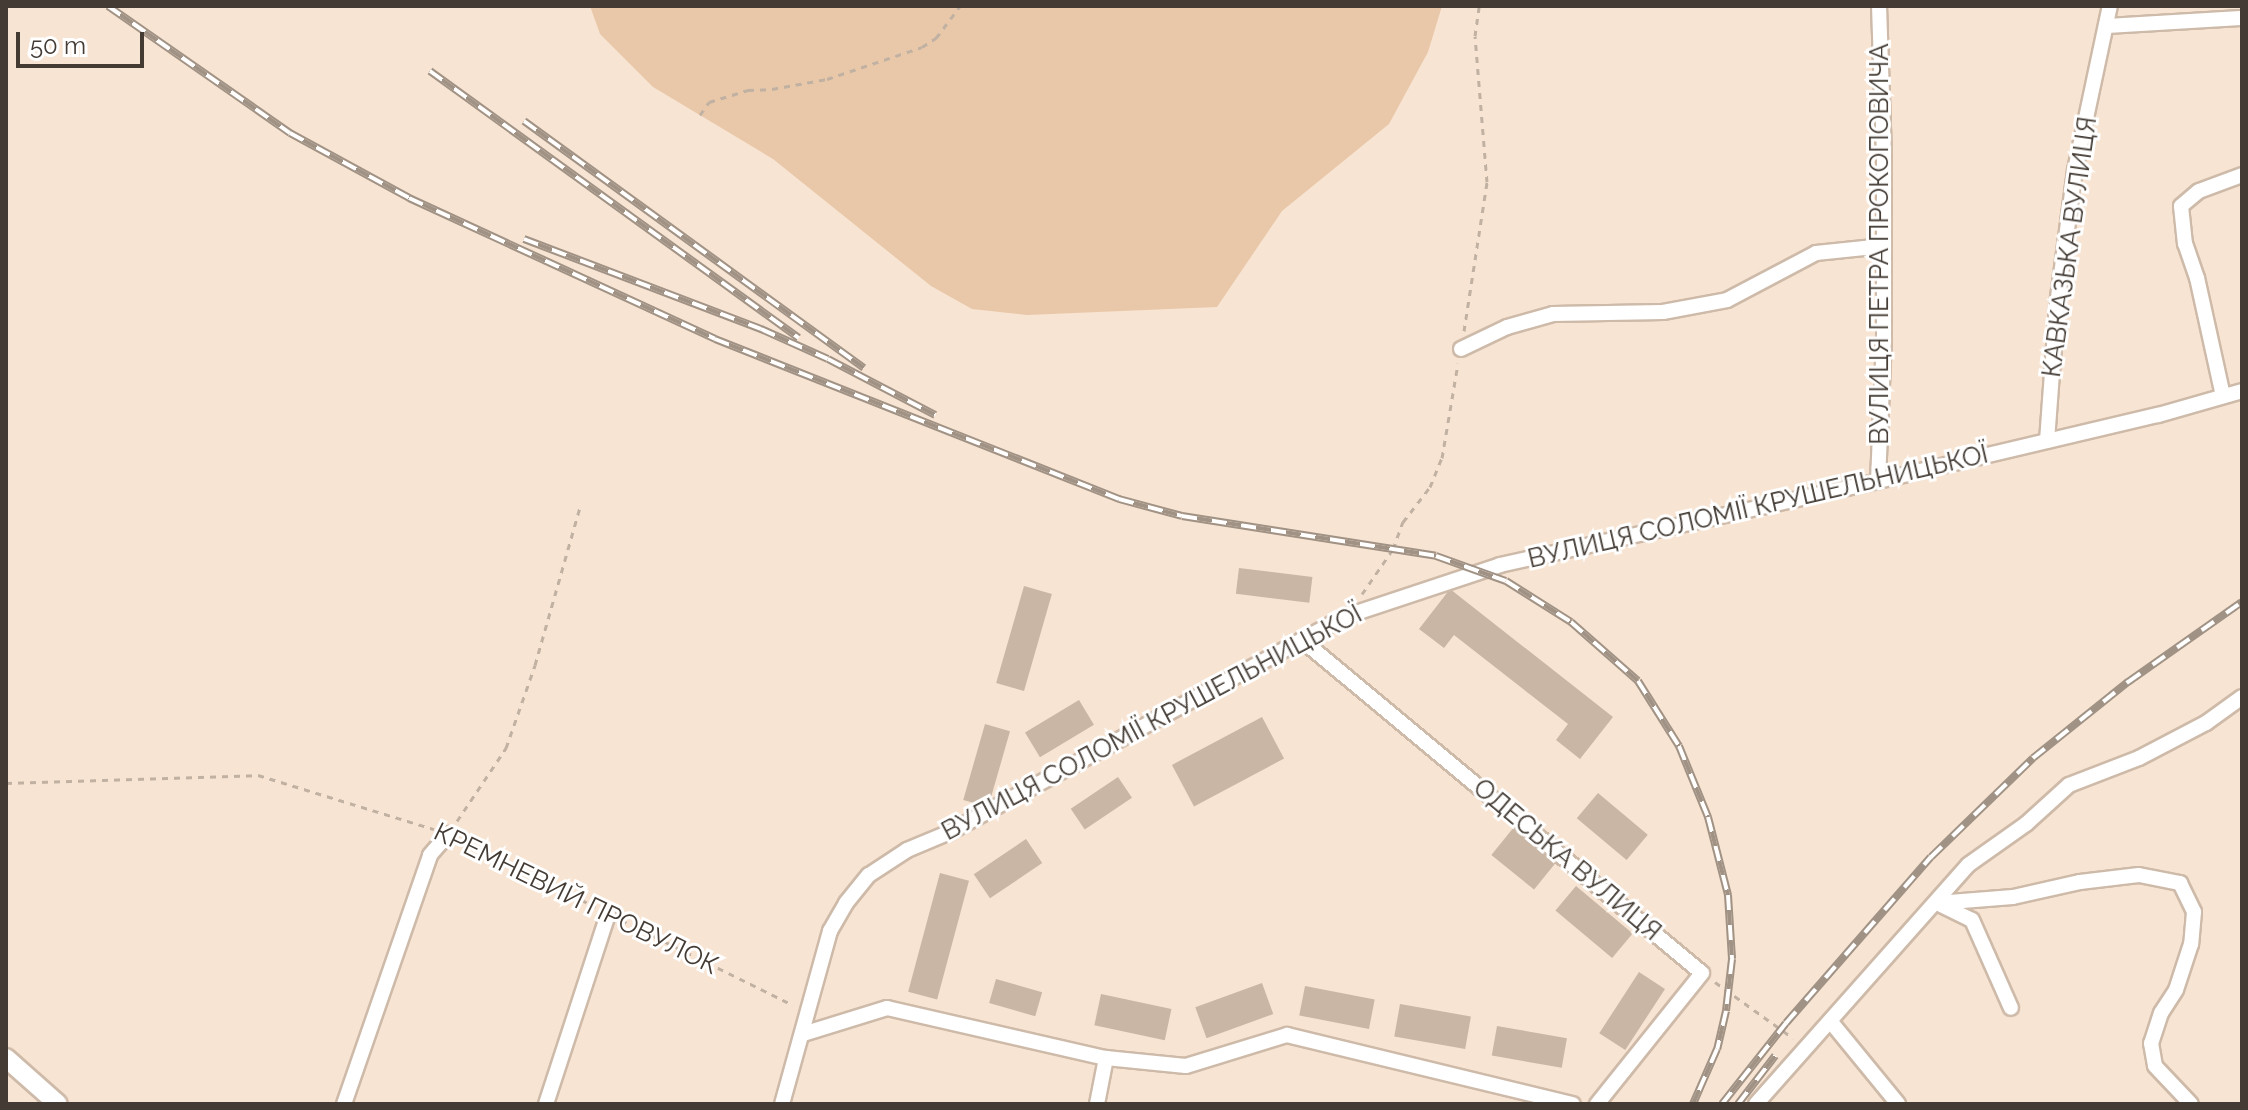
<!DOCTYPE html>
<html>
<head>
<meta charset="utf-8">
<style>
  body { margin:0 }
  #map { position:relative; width:2248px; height:1110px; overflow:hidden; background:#f8e4d2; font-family:Raleway,sans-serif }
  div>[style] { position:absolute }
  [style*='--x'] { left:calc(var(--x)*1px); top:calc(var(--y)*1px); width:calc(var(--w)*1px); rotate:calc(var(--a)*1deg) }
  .green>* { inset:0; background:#e9c8a9 }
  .building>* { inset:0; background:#cab6a5; transform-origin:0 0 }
  .path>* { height:3px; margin-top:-1.5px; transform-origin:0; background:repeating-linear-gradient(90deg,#c1b1a2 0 6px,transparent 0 12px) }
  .roads { filter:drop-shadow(2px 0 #cebaa9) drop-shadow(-2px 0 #cebaa9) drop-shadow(0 2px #cebaa9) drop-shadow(0 -2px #cebaa9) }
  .minor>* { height:14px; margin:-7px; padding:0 7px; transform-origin:7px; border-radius:7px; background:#fff }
  .tertiary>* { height:18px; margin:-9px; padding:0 9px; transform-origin:9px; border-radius:9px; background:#fff }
  .rail>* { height:8px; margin-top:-4px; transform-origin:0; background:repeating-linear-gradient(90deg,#fff 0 15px,#a09285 0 30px); box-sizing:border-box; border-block:2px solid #a09285 }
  span { translate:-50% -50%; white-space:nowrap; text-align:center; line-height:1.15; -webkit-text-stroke:6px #fff; paint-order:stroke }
  .street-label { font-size:26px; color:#433b34 }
  .frame { position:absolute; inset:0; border:8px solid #433b34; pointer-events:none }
  .scale { position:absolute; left:16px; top:32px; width:128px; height:36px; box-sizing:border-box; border:4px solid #433b34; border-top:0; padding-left:10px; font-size:24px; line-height:28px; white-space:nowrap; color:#433b34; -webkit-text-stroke:6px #fff; paint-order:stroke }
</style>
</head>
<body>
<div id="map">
  <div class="green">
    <i style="clip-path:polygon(590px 6px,1442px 6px,1428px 52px,1389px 124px,1282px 211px,1217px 307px,1027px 315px,972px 309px,931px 286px,773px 159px,653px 87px,600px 34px)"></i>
  </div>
  <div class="building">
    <i style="left:1239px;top:568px;width:74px;height:26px;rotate:7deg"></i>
    <i style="left:1024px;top:586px;width:29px;height:101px;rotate:16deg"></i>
    <i style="clip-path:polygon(1450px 589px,1613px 717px,1580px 759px,1556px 740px,1568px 724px,1454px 635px,1444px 648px,1419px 629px)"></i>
    <i style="left:1079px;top:700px;width:29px;height:63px;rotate:59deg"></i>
    <i style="left:1262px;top:717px;width:47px;height:102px;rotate:62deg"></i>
    <i style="left:985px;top:724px;width:26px;height:79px;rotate:16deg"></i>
    <i style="left:1118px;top:777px;width:25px;height:57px;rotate:56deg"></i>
    <i style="left:1598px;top:793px;width:65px;height:33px;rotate:40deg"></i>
    <i style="left:1514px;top:827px;width:55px;height:36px;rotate:39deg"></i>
    <i style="left:1026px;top:839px;width:29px;height:63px;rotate:56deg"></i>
    <i style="left:940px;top:873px;width:30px;height:123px;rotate:15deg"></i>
    <i style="left:1576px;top:886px;width:74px;height:32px;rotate:40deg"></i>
    <i style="left:1639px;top:972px;width:31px;height:73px;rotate:33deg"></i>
    <i style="left:996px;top:979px;width:48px;height:25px;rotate:16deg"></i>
    <i style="left:1262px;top:983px;width:33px;height:71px;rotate:70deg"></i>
    <i style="left:1305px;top:986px;width:71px;height:30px;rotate:11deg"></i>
    <i style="left:1101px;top:994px;width:72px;height:32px;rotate:12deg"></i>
    <i style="left:1400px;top:1004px;width:72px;height:33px;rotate:10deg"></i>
    <i style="left:1497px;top:1026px;width:71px;height:30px;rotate:10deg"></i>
  </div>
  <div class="path">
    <i style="--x:700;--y:115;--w:16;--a:-55"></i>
    <i style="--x:709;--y:102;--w:41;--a:-17.1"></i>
    <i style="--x:748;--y:90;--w:24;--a:-2"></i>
    <i style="--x:772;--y:89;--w:56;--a:-10.3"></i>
    <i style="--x:827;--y:79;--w:100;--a:-18.6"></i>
    <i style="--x:922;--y:47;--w:17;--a:-33"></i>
    <i style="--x:936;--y:38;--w:40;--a:-53"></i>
    <i style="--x:1464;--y:331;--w:151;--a:-81.2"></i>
    <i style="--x:1487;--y:182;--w:146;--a:-94.7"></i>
    <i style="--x:1475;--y:36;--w:30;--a:-82"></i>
    <i style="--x:1362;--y:594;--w:55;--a:-55.4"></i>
    <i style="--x:1393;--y:549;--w:29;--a:-70"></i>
    <i style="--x:1403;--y:522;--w:44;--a:-52.4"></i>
    <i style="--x:1430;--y:487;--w:31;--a:-68"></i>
    <i style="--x:1442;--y:458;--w:96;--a:-80.4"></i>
    <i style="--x:6;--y:783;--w:252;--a:-1.8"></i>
    <i style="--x:258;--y:775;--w:184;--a:17.1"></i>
    <i style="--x:457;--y:821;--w:88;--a:-56.1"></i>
    <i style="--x:506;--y:748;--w:88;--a:-70.7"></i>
    <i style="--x:535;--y:665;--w:167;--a:-74.1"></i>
    <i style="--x:463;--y:841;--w:148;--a:26.4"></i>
    <i style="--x:621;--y:920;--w:192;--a:26.3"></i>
    <i style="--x:1715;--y:982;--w:96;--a:35.7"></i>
  </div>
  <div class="roads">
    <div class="minor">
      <i style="--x:2106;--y:26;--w:136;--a:-3.4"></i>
      <i style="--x:1461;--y:349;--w:51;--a:-25.6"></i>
      <i style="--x:1507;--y:327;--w:48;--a:-15.8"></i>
      <i style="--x:1553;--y:314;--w:110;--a:-1"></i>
      <i style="--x:1663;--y:312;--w:65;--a:-10.6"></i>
      <i style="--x:1727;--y:300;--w:101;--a:-27.8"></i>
      <i style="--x:1816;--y:253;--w:68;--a:-5.9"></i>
      <i style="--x:2223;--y:396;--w:121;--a:-102.4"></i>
      <i style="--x:2197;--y:278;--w:36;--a:-109"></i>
      <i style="--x:2185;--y:244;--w:38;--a:-96"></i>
      <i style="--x:2181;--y:206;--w:23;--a:-40"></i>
      <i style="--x:2199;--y:191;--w:46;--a:-20.4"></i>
      <i style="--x:2047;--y:441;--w:136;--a:-85.8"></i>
      <i style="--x:2057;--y:305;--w:136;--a:-82.4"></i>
      <i style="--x:2075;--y:170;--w:168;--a:-78"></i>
      <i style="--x:1878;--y:481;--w:144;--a:-87.6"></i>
      <i style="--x:1884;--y:337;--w:181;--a:-90"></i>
      <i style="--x:1884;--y:156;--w:150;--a:-91.9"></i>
      <i style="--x:1302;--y:640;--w:520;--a:39.78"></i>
      <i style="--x:1702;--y:973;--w:168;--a:128.7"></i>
      <i style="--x:1937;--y:903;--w:76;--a:-4.5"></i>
      <i style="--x:2013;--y:897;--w:69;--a:-12.6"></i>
      <i style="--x:2080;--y:882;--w:59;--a:-6.8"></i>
      <i style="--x:2139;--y:875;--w:42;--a:11"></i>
      <i style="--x:2180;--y:883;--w:32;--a:64"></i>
      <i style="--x:2194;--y:912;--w:32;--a:95"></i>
      <i style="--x:2191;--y:944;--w:48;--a:108.1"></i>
      <i style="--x:2176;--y:990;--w:27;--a:123"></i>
      <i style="--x:2161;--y:1013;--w:32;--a:108"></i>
      <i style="--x:2151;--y:1043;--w:23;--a:80"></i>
      <i style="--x:2155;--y:1066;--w:52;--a:46.5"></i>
      <i style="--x:1941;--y:905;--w:34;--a:26"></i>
      <i style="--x:1972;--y:920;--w:96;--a:66.1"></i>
      <i style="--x:1831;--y:1022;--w:106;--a:50.7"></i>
      <i style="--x:803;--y:1034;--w:88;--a:-17.2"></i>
      <i style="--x:887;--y:1008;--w:225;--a:12.9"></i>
      <i style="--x:1106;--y:1058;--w:80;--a:5.7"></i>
      <i style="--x:1186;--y:1066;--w:106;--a:-17.1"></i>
      <i style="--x:1287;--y:1035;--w:294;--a:13.6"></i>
      <i style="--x:344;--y:1104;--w:263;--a:-70.9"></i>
      <i style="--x:430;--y:855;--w:28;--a:-49"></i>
      <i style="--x:546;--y:1104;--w:200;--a:-71.9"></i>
      <i style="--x:782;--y:1104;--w:180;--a:-74.5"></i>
      <i style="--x:830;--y:931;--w:32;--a:-60"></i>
      <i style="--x:846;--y:903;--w:36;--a:-51"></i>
      <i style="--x:869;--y:875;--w:45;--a:-33.3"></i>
      <i style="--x:907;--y:850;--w:47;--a:-22.7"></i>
      <i style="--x:950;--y:832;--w:449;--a:-28.6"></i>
      <i style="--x:1344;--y:617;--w:164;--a:-18.4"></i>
      <i style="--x:1500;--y:565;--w:387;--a:-12.5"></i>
      <i style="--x:1878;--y:481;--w:288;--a:-13.3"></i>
      <i style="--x:2158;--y:415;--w:87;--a:-15.9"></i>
      <i style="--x:1097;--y:1104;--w:47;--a:-78.9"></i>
      <i style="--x:1756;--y:1104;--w:319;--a:-48.4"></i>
      <i style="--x:1968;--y:865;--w:71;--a:-35.3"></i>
      <i style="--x:2026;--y:824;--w:58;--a:-42.2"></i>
      <i style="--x:2069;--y:785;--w:75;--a:-21.1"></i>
      <i style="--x:2139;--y:758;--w:76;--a:-27.6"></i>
      <i style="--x:2206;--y:723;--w:44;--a:-35.8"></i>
    </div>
    <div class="tertiary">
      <i style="--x:6;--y:1058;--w:69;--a:41.5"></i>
    </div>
  </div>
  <div class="rail">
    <i style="--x:108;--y:6;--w:222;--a:34.9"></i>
    <i style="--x:290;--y:133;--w:136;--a:28.6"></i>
    <i style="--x:409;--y:198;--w:337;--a:24.7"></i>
    <i style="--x:715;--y:339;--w:435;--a:21.6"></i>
    <i style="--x:1119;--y:499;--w:65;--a:15.1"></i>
    <i style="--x:1182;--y:516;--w:257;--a:8.9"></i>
    <i style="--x:1436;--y:556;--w:74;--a:19.7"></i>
    <i style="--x:1506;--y:581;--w:77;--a:32.2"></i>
    <i style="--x:1571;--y:622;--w:89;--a:41.4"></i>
    <i style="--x:1638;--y:681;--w:77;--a:57.8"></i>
    <i style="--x:1679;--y:746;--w:77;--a:67.8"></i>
    <i style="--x:1708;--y:817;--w:81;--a:75.6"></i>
    <i style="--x:1728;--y:895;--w:64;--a:86.4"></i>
    <i style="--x:1732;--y:959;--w:52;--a:96.6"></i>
    <i style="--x:1726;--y:1011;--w:39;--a:103"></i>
    <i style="--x:1717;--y:1049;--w:60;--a:113.6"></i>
    <i style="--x:430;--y:71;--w:455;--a:35.9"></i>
    <i style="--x:524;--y:121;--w:420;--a:36"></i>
    <i style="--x:524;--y:239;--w:254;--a:20.8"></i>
    <i style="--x:761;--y:329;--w:73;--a:24.1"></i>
    <i style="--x:828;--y:359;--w:121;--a:27.6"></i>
    <i style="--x:1722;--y:1104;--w:103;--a:-51.7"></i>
    <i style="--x:1786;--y:1023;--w:220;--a:-48.9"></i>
    <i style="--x:1931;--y:857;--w:142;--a:-44.1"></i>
    <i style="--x:2033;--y:758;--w:122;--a:-38.7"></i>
    <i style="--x:2128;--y:682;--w:139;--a:-35.1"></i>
    <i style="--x:1738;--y:1104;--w:61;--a:-52.4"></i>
  </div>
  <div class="street-label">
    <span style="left:1880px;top:244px;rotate:-90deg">ВУЛИЦЯ ПЕТРА ПРОКОПОВИЧА</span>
    <span style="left:2070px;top:247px;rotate:-82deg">КАВКАЗЬКА ВУЛИЦЯ</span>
    <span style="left:1758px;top:507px;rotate:-13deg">ВУЛИЦЯ СОЛОМІЇ КРУШЕЛЬНИЦЬКОЇ</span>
    <span style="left:1152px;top:723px;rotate:-28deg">ВУЛИЦЯ СОЛОМІЇ КРУШЕЛЬНИЦЬКОЇ</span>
    <span style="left:1567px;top:860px;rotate:40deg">ОДЕСЬКА ВУЛИЦЯ</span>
    <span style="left:576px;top:899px;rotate:26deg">КРЕМНЕВИЙ ПРОВУЛОК</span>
  </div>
  <div class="frame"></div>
  <div class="scale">50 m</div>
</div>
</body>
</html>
